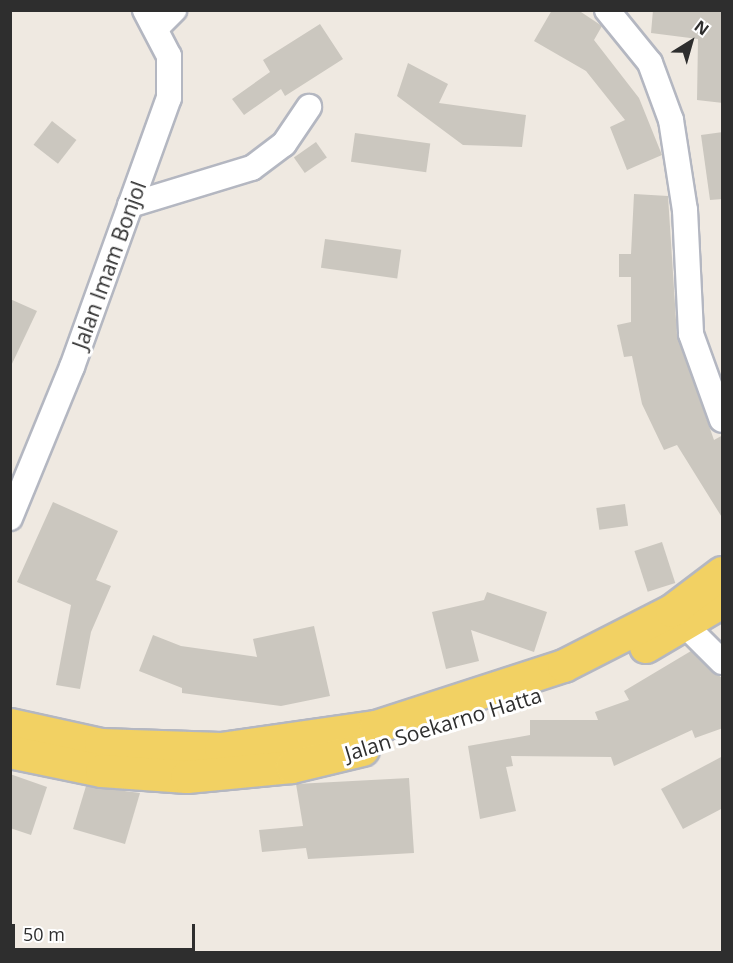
<!DOCTYPE html>
<html>
<head>
<meta charset="utf-8">
<style>
  body { margin:0 }
  #map { position:relative; width:733px; height:963px; overflow:hidden; background:#efe9e1; font-family:"Open Sans",sans-serif }
  div>[style] { position:absolute }
  [style*='--x'] { left:calc(var(--x)*1px); top:calc(var(--y)*1px); width:calc(var(--w)*1px); rotate:calc(var(--a)*1deg) }
  .building>* { inset:0; background:#cbc7bf; transform-origin:0 0 }
  .roads { filter:drop-shadow(2px 0 #b4b7c1) drop-shadow(-2px 0 #b4b7c1) drop-shadow(0 2px #b4b7c1) drop-shadow(0 -2px #b4b7c1) }
  .minor>* { height:24px; margin:-12px; padding:0 12px; transform-origin:12px; border-radius:12px; background:#fff }
  .major>* { height:32px; margin:-16px; padding:0 16px; transform-origin:16px; border-radius:16px; background:#f2d163 }
  span { translate:-50% -50%; white-space:nowrap; text-align:center; line-height:1.15; -webkit-text-stroke:6px #fff; paint-order:stroke }
  .street-label { font-size:21px; color:#2e2e2e }
  .frame { position:absolute; inset:0; border:12px solid #2e2e2e; pointer-events:none }
  .north { position:absolute; left:661px; top:12px; width:60px; height:60px; -webkit-text-stroke:4px #fff; paint-order:stroke; rotate:37deg; font-size:16px; font-weight:700; line-height:24px; text-align:center; color:#2e2e2e }
  .north::after { content:''; display:block; margin:auto; width:21px; height:27px; background:#2e2e2e; clip-path:polygon(50% 0,100% 100%,50% 72%,0 100%) }
  .scale { position:absolute; left:12px; top:924px; width:183px; height:27px; box-sizing:border-box; border:3px solid #2e2e2e; border-top:0; padding-left:8px; font-size:18px; line-height:21px; white-space:nowrap; color:#2e2e2e; -webkit-text-stroke:4px #fff; paint-order:stroke }
</style>
</head>
<body>
<div id="map">
  <div class="building">
    <i style="clip-path:polygon(552px 10px,578px 10px,602px 26px,594px 40px,639px 98px,662px 155px,627px 170px,610px 127px,625px 120px,586px 71px,534px 41px)"></i>
    <i style="clip-path:polygon(653px 10px,723px 10px,723px 103px,697px 100px,698px 39px,651px 33px)"></i>
    <i style="clip-path:polygon(320px 24px,343px 59px,285px 96px,281px 89px,244px 115px,232px 99px,270px 72px,263px 60px)"></i>
    <i style="clip-path:polygon(408px 63px,448px 84px,439px 103px,526px 115px,522px 147px,463px 145px,397px 96px)"></i>
    <i style="left:52px;top:121px;width:31px;height:30px;rotate:38deg"></i>
    <i style="clip-path:polygon(723px 132px,723px 199px,710px 200px,701px 135px)"></i>
    <i style="left:355px;top:133px;width:76px;height:29px;rotate:8deg"></i>
    <i style="left:316px;top:142px;width:19px;height:27px;rotate:55deg"></i>
    <i style="clip-path:polygon(634px 194px,668px 196px,677px 335px,714px 440px,723px 435px,723px 519px,677px 445px,664px 450px,642px 404px,632px 356px,624px 357px,617px 325px,631px 322px,631px 277px,619px 277px,619px 254px,631px 254px)"></i>
    <i style="left:325px;top:239px;width:77px;height:29px;rotate:8deg"></i>
    <i style="clip-path:polygon(10px 299px,37px 311px,10px 368px)"></i>
    <i style="clip-path:polygon(53px 502px,118px 531px,96px 580px,111px 586px,91px 632px,80px 689px,56px 685px,71px 605px,17px 582px)"></i>
    <i style="left:625px;top:504px;width:22px;height:29px;rotate:82deg"></i>
    <i style="left:662px;top:542px;width:43px;height:29px;rotate:72deg"></i>
    <i style="clip-path:polygon(487px 592px,547px 612px,534px 652px,471px 630px,479px 661px,446px 669px,432px 612px,484px 600px)"></i>
    <i style="clip-path:polygon(314px 626px,330px 696px,281px 706px,219px 698px,182px 693px,182px 688px,139px 671px,153px 635px,181px 646px,257px 657px,253px 639px)"></i>
    <i style="clip-path:polygon(691px 651px,723px 679px,723px 728px,695px 738px,692px 730px,614px 766px,611px 757px,511px 756px,513px 766px,506px 767px,516px 811px,480px 819px,468px 746px,530px 735px,530px 720px,598px 720px,595px 712px,629px 700px,624px 691px)"></i>
    <i style="clip-path:polygon(723px 756px,723px 808px,683px 829px,661px 789px)"></i>
    <i style="clip-path:polygon(10px 774px,47px 787px,31px 835px,10px 828px)"></i>
    <i style="clip-path:polygon(409px 778px,414px 853px,308px 859px,306px 848px,262px 852px,259px 830px,303px 826px,296px 784px)"></i>
    <i style="clip-path:polygon(86px 786px,140px 793px,125px 844px,73px 829px)"></i>
  </div>
  <div class="roads">
    <div class="minor">
      <i style="--x:607;--y:10;--w:68;--a:50.9"></i>
      <i style="--x:650;--y:63;--w:61;--a:69.8"></i>
      <i style="--x:671;--y:120;--w:91;--a:81.2"></i>
      <i style="--x:685;--y:210;--w:124;--a:87.2"></i>
      <i style="--x:691;--y:334;--w:91;--a:70.2"></i>
      <i style="--x:158;--y:26;--w:23;--a:-45"></i>
      <i style="--x:130;--y:205;--w:127;--a:-16.9"></i>
      <i style="--x:252;--y:168;--w:40;--a:-37"></i>
      <i style="--x:284;--y:144;--w:45;--a:-56"></i>
      <i style="--x:10;--y:518;--w:163;--a:-67.7"></i>
      <i style="--x:72;--y:367;--w:286;--a:-70.2"></i>
      <i style="--x:169;--y:98;--w:42;--a:-90"></i>
      <i style="--x:169;--y:56;--w:52;--a:-117.6"></i>
      <i style="--x:674;--y:614;--w:68;--a:45"></i>
    </div>
    <div class="major">
      <i style="--x:646;--y:647;--w:88;--a:-30.6"></i>
      <i style="--x:10;--y:725;--w:93;--a:12.4"></i>
      <i style="--x:101;--y:745;--w:120;--a:1.9"></i>
      <i style="--x:221;--y:749;--w:157;--a:-8.1"></i>
      <i style="--x:376;--y:727;--w:198;--a:-18"></i>
      <i style="--x:564;--y:666;--w:121;--a:-27"></i>
      <i style="--x:672;--y:611;--w:63;--a:-37.2"></i>
      <i style="--x:10;--y:752;--w:94;--a:11.7"></i>
      <i style="--x:102;--y:771;--w:85;--a:4"></i>
      <i style="--x:187;--y:777;--w:105;--a:-5.4"></i>
      <i style="--x:292;--y:767;--w:73;--a:-13.5"></i>
    </div>
  </div>
  <div class="street-label">
    <span style="left:109px;top:265px;rotate:-70deg">Jalan Imam Bonjol</span>
    <span style="left:443px;top:724px;rotate:-17deg">Jalan Soekarno Hatta</span>
  </div>
  <div class="frame"></div>
  <div class="north">N</div>
  <div class="scale">50 m</div>
</div>
</body>
</html>
